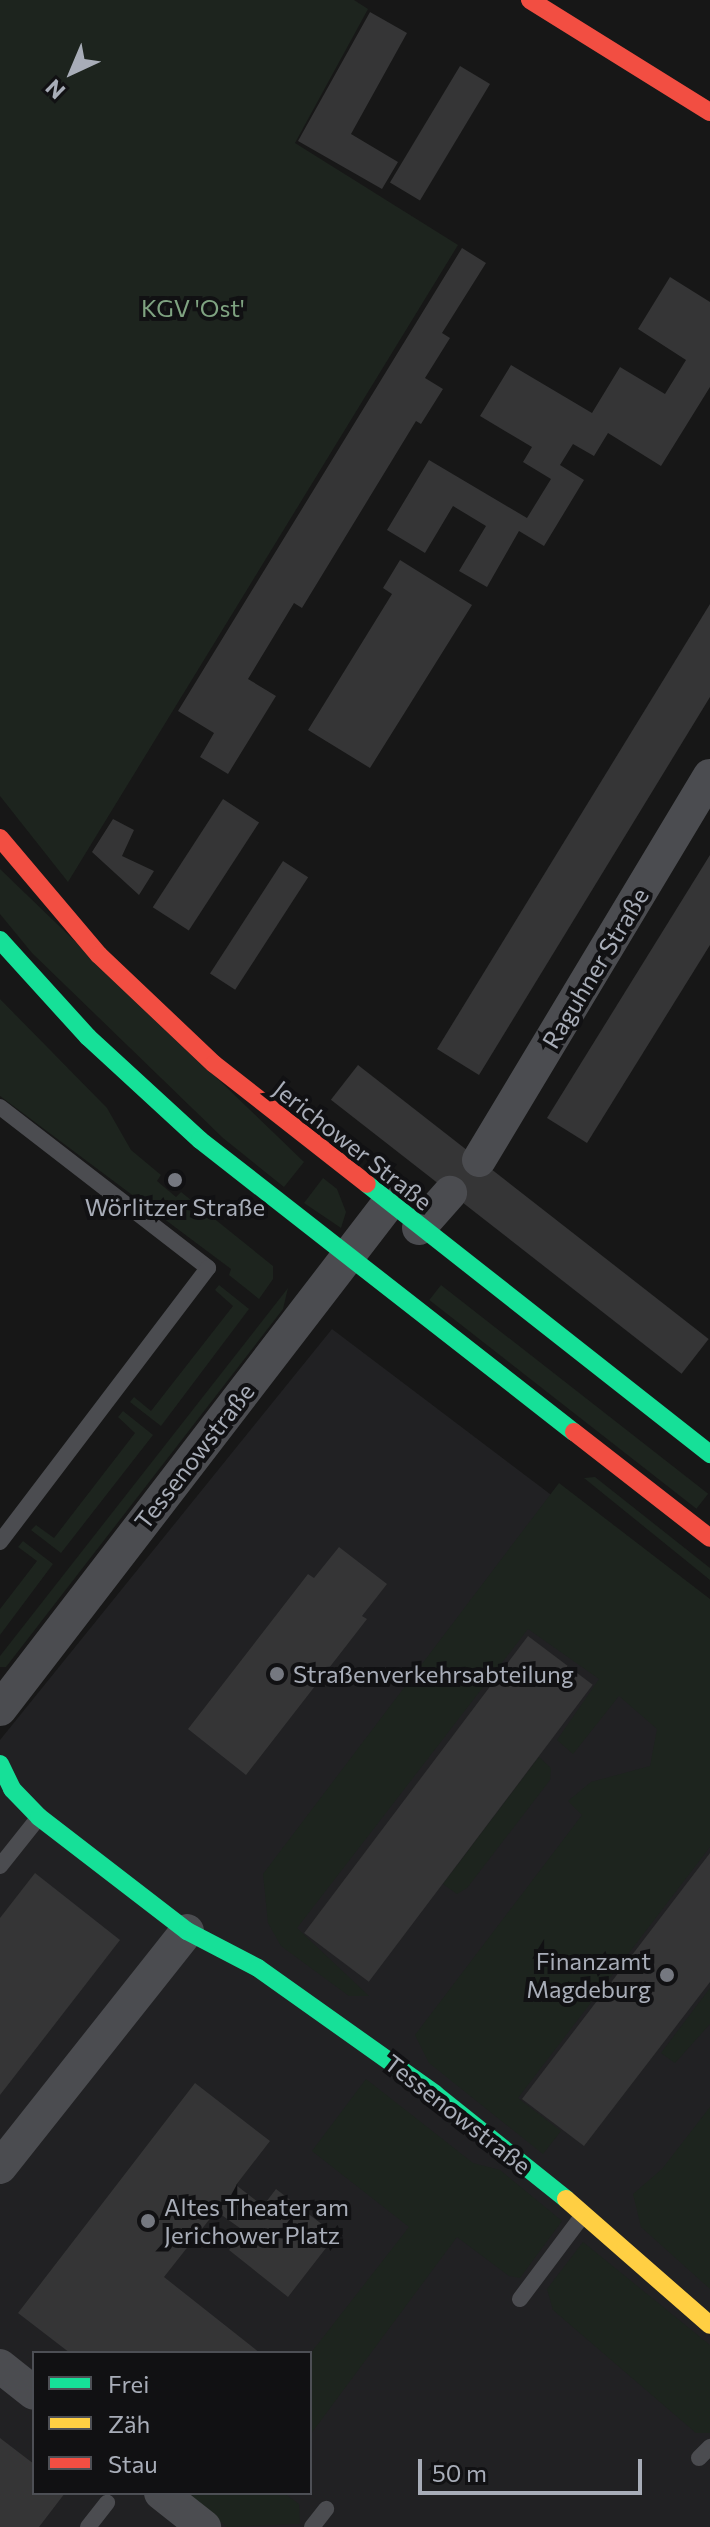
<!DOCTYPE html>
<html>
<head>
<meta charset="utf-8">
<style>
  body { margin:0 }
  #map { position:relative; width:710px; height:2527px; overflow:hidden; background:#171717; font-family:Commissioner,sans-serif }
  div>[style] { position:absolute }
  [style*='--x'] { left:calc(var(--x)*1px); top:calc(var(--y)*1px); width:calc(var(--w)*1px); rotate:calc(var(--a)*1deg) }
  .built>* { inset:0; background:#212123 }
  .green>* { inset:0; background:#1d241e; transform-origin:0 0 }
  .building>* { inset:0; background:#353536; transform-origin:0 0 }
  .lane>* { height:16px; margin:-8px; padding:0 8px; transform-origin:8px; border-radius:8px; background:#4b4c50 }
  .street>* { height:34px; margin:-17px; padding:0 17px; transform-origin:17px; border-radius:17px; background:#4b4c50 }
  .fast>* { height:18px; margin:-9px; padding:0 9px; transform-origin:9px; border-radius:9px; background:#16e098 }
  .slow>* { height:18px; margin:-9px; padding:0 9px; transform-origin:9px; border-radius:9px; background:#ffcf43 }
  .jam>* { height:18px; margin:-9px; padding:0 9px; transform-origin:9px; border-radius:9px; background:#f24e42 }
  .dots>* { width:22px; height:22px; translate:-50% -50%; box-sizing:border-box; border:4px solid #111113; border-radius:50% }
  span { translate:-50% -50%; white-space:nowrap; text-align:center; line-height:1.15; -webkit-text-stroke:8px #111113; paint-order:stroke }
  .park-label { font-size:24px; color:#7fa381 }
  .street-label { font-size:24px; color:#a8adb8 }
  .poi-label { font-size:24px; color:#a8adb8 }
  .left { translate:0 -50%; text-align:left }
  .right { translate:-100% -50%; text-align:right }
  .legend { position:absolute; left:32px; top:2351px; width:280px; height:144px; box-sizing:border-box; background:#111113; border:2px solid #4d4f55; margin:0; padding:10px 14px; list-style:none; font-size:24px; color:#a8adb8 }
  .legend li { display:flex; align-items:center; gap:16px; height:40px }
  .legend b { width:40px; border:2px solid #4d4f55 }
  .north { position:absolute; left:32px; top:32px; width:80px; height:80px; -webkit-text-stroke:6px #111113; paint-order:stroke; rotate:224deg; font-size:22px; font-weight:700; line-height:32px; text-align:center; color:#a8adb8 }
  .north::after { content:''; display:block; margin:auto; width:28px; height:36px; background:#a8adb8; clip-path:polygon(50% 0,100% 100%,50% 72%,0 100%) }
  .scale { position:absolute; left:418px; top:2459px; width:224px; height:36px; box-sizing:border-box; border:4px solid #a8adb8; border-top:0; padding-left:10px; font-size:24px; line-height:28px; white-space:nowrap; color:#a8adb8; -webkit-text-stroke:6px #111113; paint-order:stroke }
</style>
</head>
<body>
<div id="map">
  <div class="built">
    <i style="clip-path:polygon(evenodd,332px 1329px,710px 1615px,710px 2527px,0 2527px,0 1740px,332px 1329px,34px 2353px,310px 2353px,310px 2493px,34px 2493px,34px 2353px)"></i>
  </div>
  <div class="green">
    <i style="clip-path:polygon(0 0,354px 0,368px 9px,295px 143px,458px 245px,68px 882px,0 796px)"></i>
    <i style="clip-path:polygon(0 869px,304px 1162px,284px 1187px,223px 1138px,32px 953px,0 914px)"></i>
    <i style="clip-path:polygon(0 999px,107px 1108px,131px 1150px,161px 1175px,157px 1181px,176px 1197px,181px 1192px,273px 1266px,273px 1279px,259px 1299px,229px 1275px,231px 1269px,0 1096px)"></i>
    <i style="clip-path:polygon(323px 1178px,337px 1189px,346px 1212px,341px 1228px,304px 1203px)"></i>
    <i style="clip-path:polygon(219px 1285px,249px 1309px,161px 1426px,130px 1402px,134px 1397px,151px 1411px,233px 1306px,215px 1290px)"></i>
    <i style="left:441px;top:1285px;width:339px;height:19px;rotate:38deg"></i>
    <i style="clip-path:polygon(288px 1288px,283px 1309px,6px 1667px,0 1667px,0 1656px)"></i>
    <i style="clip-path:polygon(123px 1411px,153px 1435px,61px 1553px,31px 1530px,36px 1525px,54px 1538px,135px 1433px,118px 1417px)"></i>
    <i style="clip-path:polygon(595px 1477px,710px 1568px,710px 1580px,584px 1478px)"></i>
    <i style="clip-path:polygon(559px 1483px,710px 1599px,710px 1847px,518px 2098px,561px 2131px,543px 2154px,429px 2063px,415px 2035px,582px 1815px,568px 1801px,591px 1782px,650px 1766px,657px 1729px,619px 1696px,573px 1754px,557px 1740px,599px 1679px,528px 1629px,297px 1928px,369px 1996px,349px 1996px,281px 1946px,268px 1923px,263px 1874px)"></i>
    <i style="clip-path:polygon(23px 1541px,53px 1564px,0 1635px,0 1609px,37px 1561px,18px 1547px)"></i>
    <i style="clip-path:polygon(539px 1757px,551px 1768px,550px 1780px,467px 1888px,457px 1894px,443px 1884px)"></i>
    <i style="clip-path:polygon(710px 1988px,710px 2024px,675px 2063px,661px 2053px)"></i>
    <i style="clip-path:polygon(366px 2079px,473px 2163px,500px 2170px,562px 2221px,520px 2278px,509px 2276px,457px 2237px,310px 2435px,310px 2354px,409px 2227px,312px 2151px)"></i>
    <i style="clip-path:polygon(710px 2107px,710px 2289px,641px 2227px,633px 2194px,662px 2169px)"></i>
    <i style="clip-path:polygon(583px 2242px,710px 2345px,710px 2433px,696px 2433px,553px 2310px,547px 2289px)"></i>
    <i style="clip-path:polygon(183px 2493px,284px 2493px,299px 2504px,300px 2524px,227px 2527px)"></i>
  </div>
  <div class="building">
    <i style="clip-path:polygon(370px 12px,407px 33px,351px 134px,398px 162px,382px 189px,298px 141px)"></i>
    <i style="left:460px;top:66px;width:35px;height:136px;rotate:31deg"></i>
    <i style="clip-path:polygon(462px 248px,486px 263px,442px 333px,450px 338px,425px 378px,443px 389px,421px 424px,416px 421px,302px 608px,294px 603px,248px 679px,276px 696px,228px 774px,200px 757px,214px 733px,178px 711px)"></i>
    <i style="clip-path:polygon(670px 277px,710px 302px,710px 387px,661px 466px,608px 433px,594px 456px,573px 444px,560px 465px,584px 480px,544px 546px,519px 531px,487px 587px,459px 571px,486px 526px,453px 506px,425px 553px,387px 530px,429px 460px,527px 518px,551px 479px,523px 462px,532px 447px,480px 416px,511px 365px,592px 413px,620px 367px,665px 394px,686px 360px,638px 329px)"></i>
    <i style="clip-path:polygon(400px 560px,472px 605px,370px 768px,308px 730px,392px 594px,383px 588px)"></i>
    <i style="clip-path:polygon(710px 604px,710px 697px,479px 1075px,437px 1049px)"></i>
    <i style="left:223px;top:799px;width:43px;height:129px;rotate:33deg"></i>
    <i style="clip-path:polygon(113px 819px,134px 830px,122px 856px,154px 871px,139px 895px,92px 852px)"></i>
    <i style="clip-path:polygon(710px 855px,710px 945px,587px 1143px,547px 1118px)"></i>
    <i style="left:283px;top:861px;width:30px;height:134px;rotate:33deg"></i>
    <i style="left:358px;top:1065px;width:445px;height:44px;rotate:38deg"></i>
    <i style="clip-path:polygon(339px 1547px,387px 1584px,362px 1616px,367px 1619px,246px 1775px,188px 1729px,308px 1574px,314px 1578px)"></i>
    <i style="left:528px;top:1636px;width:81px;height:372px;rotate:37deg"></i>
    <i style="clip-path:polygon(710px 1853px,710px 1982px,584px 2146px,522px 2099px)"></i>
    <i style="clip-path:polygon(35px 1873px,120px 1940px,0 2095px,0 1918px)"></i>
    <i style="clip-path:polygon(195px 2083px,270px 2141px,236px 2185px,263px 2206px,276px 2189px,336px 2235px,288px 2297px,229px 2250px,244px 2231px,216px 2211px,164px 2277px,260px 2353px,70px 2353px,18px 2313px)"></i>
    <i style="clip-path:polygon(0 2438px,34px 2464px,34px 2493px,65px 2493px,39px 2527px,0 2527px)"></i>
  </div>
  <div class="lane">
    <i style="--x:0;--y:1107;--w:263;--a:37.7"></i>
    <i style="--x:208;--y:1268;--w:344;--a:127.2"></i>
    <i style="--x:0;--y:1866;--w:63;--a:-51.5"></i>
    <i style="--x:520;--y:2299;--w:105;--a:-53.1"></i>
    <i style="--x:699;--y:2458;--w:16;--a:-45"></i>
    <i style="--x:88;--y:2527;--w:31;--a:-52"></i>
    <i style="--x:312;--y:2527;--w:23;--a:-52"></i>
  </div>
  <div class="street">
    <i style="--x:479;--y:1160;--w:448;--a:-59"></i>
    <i style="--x:419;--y:1228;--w:47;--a:-48.5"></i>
    <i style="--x:0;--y:1709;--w:637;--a:-52.46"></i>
    <i style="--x:0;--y:2167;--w:301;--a:-51.6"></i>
    <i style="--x:0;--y:2366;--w:43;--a:38.5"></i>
    <i style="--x:161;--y:2493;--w:55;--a:38.3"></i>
  </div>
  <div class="fast">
    <i style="--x:0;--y:940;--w:131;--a:47.8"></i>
    <i style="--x:88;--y:1037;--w:152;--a:42.6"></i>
    <i style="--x:200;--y:1140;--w:474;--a:38"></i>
    <i style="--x:367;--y:1184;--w:437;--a:38.2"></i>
    <i style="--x:0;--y:1764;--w:28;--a:64"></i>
    <i style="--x:12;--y:1789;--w:39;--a:46"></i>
    <i style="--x:39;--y:1817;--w:187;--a:37.6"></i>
    <i style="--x:187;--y:1931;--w:80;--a:27.5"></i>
    <i style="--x:258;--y:1968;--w:217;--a:35.4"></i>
    <i style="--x:435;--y:2094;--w:168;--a:38.7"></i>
  </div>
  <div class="slow">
    <i style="--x:566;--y:2199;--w:191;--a:41.2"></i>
  </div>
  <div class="jam">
    <i style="--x:530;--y:0;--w:212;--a:31.9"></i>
    <i style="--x:0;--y:838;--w:153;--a:49.8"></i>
    <i style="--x:99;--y:955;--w:158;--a:43.5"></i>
    <i style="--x:214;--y:1064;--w:194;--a:38.1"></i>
    <i style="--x:574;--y:1432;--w:172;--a:37.9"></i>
  </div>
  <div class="dots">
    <i style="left:175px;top:1180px;background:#757880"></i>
    <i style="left:277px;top:1674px;background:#757880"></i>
    <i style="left:667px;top:1975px;background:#757880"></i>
    <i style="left:148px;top:2221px;background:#757880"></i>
  </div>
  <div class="park-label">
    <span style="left:193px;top:308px">KGV 'Ost'</span>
  </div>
  <div class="street-label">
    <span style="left:595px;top:968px;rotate:-59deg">Raguhner Straße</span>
    <span style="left:353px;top:1145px;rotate:38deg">Jerichower Straße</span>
    <span style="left:194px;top:1456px;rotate:-52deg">Tessenowstraße</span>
    <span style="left:458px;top:2114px;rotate:38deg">Tessenowstraße</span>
  </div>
  <div class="poi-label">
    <span style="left:175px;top:1207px">Wörlitzer Straße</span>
    <span class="left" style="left:293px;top:1674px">Straßenverkehrsabteilung</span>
    <span class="right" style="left:651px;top:1975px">Finanzamt<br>Magdeburg</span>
    <span class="left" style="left:164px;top:2221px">Altes Theater am<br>Jerichower Platz</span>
  </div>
  <ul class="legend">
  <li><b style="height:10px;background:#16e098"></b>Frei</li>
  <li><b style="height:10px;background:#ffcf43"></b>Zäh</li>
  <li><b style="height:10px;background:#f24e42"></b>Stau</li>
  </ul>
  <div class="north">N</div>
  <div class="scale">50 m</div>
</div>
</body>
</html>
